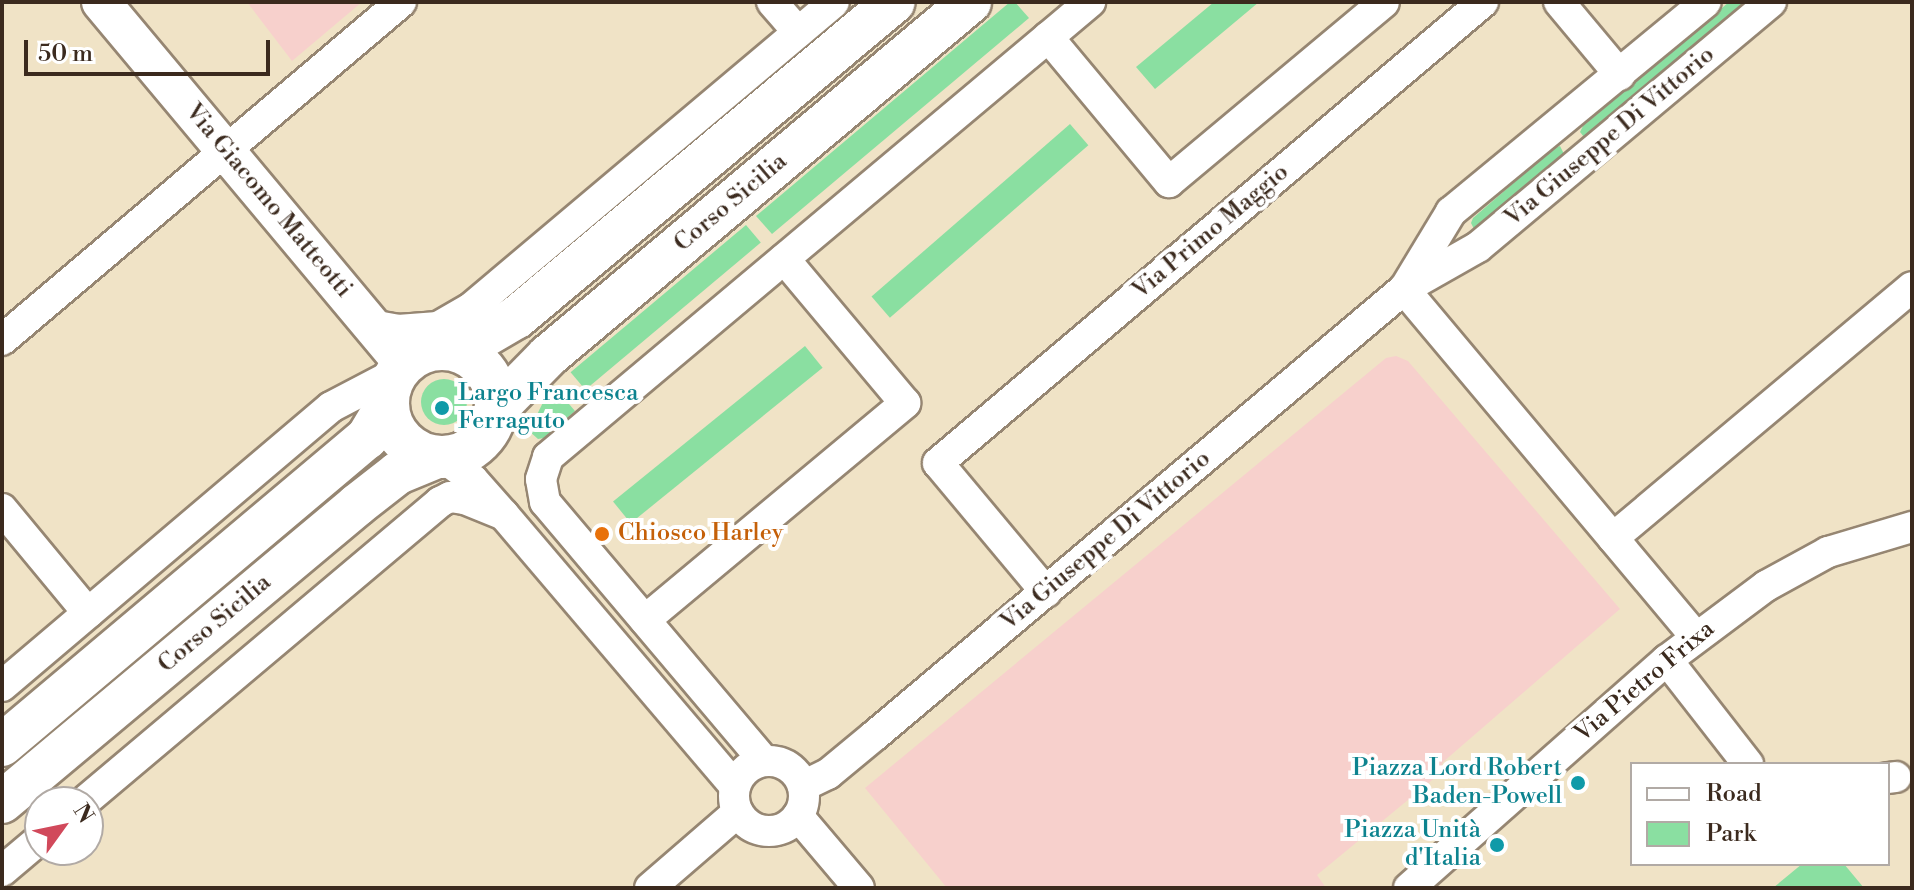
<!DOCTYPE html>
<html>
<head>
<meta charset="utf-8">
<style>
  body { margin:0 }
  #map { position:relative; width:1914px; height:890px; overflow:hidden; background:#f0e3c6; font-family:"Libre Bodoni",serif }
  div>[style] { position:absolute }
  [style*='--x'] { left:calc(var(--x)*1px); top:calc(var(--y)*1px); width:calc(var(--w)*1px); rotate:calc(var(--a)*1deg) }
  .built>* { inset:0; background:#f7d0cc }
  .green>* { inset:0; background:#8adfa1; transform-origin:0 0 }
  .round { border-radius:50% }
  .roads { filter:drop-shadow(2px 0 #968672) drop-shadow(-2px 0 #968672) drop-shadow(0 2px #968672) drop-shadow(0 -2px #968672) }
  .minor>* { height:30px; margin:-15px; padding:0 15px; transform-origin:15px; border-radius:15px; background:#fff }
  .minor>.ring { margin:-15px; padding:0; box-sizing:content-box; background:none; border:30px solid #fff; border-radius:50% }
  .tertiary>* { height:38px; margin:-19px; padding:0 19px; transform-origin:19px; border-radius:19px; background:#fff }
  .secondary>* { height:42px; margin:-21px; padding:0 21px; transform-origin:21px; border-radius:21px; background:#fff }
  .secondary>.ring { margin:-21px; padding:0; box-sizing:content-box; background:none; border:42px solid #fff; border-radius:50% }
  .dots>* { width:22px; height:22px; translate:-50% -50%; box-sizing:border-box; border:4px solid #fff; border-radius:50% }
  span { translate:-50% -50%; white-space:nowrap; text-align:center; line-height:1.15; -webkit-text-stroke:8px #fff; paint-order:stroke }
  .street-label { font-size:24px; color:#3b2a1e }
  .culture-label { font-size:24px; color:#0d838f }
  .left { translate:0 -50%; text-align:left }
  .right { translate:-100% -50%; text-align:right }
  .food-label { font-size:24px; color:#c56008 }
  .frame { position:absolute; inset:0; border:4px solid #3b2a1e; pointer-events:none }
  .legend { position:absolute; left:1630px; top:762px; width:260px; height:104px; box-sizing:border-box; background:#fff; border:2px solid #b1aaa5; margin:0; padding:10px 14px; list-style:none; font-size:24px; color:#3b2a1e }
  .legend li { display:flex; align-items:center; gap:16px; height:40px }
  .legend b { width:40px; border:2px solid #b1aaa5 }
  .north { position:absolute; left:24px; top:786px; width:80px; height:80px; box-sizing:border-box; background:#fff; border:2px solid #b1aaa5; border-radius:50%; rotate:57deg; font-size:22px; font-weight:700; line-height:32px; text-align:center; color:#3b2a1e }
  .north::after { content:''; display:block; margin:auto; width:28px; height:36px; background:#d1495b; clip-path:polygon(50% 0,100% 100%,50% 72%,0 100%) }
  .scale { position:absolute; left:24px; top:40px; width:246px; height:36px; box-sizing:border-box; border:4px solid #3b2a1e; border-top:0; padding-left:10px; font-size:24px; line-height:28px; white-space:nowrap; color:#3b2a1e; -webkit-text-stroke:6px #fff; paint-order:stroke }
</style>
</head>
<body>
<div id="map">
  <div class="built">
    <i style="clip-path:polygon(247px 2px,362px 2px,292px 61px)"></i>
    <i style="clip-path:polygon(1396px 356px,1408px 361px,1620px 609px,1443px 762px,1437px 776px,1317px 875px,1326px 888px,947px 888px,865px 788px,1386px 358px)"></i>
  </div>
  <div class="green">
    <i style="clip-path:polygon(1010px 2px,1015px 2px,1029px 18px,772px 234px,756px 216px)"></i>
    <i style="clip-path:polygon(1214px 2px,1259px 2px,1155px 89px,1136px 67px)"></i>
    <i style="clip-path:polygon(1729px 2px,1748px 2px,1588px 139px,1584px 137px,1580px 132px,1583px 126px)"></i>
    <i style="left:1070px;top:124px;width:28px;height:263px;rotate:49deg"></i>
    <i style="clip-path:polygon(1560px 146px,1565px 156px,1475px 231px,1471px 223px,1473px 218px,1554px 148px)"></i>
    <i style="left:746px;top:225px;width:23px;height:229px;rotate:50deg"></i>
    <i style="left:805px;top:346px;width:28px;height:247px;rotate:51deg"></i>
    <i class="round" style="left:421px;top:379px;width:46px;height:46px"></i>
    <i style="clip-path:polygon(552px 384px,575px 411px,544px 438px,538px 439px,529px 431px)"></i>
    <i style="clip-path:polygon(1802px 864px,1844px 864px,1864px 888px,1773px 888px)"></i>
  </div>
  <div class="roads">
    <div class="minor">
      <i style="--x:772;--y:2;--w:40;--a:49"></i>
      <i style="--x:1559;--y:2;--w:95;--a:50.1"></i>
      <i style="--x:1048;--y:37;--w:189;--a:50.2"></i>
      <i style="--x:1169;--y:182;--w:280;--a:-39.9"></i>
      <i style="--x:1405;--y:288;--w:89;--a:-58.8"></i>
      <i style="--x:1451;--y:212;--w:330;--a:-39.5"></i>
      <i style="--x:1404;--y:289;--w:454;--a:50"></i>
      <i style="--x:371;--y:325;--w:27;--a:10"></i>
      <i style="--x:398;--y:330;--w:40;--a:-4.3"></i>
      <i style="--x:438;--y:327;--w:39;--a:-30"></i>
      <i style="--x:472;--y:307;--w:473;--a:-40.1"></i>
      <i style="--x:2;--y:340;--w:523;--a:-40.27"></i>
      <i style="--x:444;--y:458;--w:36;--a:37"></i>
      <i style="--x:473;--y:480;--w:47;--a:48.5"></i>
      <i style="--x:504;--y:515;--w:356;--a:49.6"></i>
      <i style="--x:2;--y:509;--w:135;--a:50.4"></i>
      <i style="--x:1613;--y:538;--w:390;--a:-40"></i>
      <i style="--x:1046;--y:592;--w:168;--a:-129.9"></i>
      <i style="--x:938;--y:463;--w:714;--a:-40.23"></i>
      <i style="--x:645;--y:620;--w:339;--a:-39.8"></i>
      <i style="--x:905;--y:403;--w:188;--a:-130"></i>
      <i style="--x:1667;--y:660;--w:132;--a:52.1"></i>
      <i style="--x:2;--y:686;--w:431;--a:-40.3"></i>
      <i style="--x:331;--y:407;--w:76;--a:-27.6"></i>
      <i style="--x:764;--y:761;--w:339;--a:-130.2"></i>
      <i style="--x:545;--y:502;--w:23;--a:-100"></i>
      <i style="--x:541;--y:479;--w:23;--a:-72"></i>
      <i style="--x:548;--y:457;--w:708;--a:-40.01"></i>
      <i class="ring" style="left:734px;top:761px;width:40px;height:40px"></i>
      <i style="--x:1888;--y:778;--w:8;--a:-7"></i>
      <i style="--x:803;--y:786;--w:28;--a:-26"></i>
      <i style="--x:828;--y:774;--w:60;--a:-39.6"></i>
      <i style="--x:874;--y:736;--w:693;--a:-40.14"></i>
      <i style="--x:1404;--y:289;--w:85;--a:-29.6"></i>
      <i style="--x:1478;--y:247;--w:382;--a:-39.9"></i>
      <i style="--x:84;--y:802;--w:466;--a:-40.1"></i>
      <i style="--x:440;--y:502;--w:11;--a:-27"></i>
      <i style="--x:450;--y:497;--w:15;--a:8"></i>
      <i style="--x:465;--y:499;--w:42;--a:22.3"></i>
      <i style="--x:798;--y:816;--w:94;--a:49.7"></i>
      <i style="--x:2;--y:871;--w:50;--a:-40.1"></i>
      <i style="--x:650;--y:888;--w:116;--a:-40.8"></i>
      <i style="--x:1409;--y:888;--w:344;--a:-41.5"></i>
      <i style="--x:1667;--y:660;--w:124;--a:-36.8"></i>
      <i style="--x:1766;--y:586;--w:71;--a:-28.7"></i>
      <i style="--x:1828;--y:552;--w:88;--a:-16.6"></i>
    </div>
    <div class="tertiary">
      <i style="--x:101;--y:2;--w:472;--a:50.1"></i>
    </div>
    <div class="secondary">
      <i class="ring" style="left:388px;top:349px;width:66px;height:66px"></i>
      <i style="--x:459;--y:351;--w:67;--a:-30.4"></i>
      <i style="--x:517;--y:317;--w:491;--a:-39.9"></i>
      <i style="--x:496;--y:409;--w:74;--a:-45.5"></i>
      <i style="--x:548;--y:356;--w:551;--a:-39.99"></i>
      <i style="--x:2;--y:745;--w:477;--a:-40.1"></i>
      <i style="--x:367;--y:438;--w:41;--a:-59"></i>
      <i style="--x:2;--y:802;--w:463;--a:-39.9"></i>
      <i style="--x:357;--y:505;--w:52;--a:-38"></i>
      <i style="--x:398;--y:473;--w:42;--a:-22.3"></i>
    </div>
  </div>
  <div class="dots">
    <i style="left:442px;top:408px;background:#0f9aa8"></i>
    <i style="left:602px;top:534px;background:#e8710a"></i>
    <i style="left:1578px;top:783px;background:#0f9aa8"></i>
    <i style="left:1497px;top:845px;background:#0f9aa8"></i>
  </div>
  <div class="street-label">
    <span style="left:1610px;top:137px;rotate:-40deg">Via Giuseppe Di Vittorio</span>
    <span style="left:268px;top:201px;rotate:50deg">Via Giacomo Matteotti</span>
    <span style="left:731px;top:203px;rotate:-40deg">Corso Sicilia</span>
    <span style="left:1211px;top:232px;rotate:-40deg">Via Primo Maggio</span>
    <span style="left:1106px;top:541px;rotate:-40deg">Via Giuseppe Di Vittorio</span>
    <span style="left:215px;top:624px;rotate:-40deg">Corso Sicilia</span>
    <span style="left:1645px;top:682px;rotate:-40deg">Via Pietro Frixa</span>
  </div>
  <div class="culture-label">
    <span class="left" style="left:458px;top:408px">Largo Francesca<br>Ferraguto</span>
    <span class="right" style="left:1562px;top:783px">Piazza Lord Robert<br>Baden-Powell</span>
    <span class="right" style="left:1481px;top:845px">Piazza Unità<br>d'Italia</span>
  </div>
  <div class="food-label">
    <span class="left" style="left:618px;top:534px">Chiosco Harley</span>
  </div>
  <div class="frame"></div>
  <ul class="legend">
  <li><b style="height:10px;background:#fff"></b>Road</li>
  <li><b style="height:22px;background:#8adfa1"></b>Park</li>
  </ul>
  <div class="north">N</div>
  <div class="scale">50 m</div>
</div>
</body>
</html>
